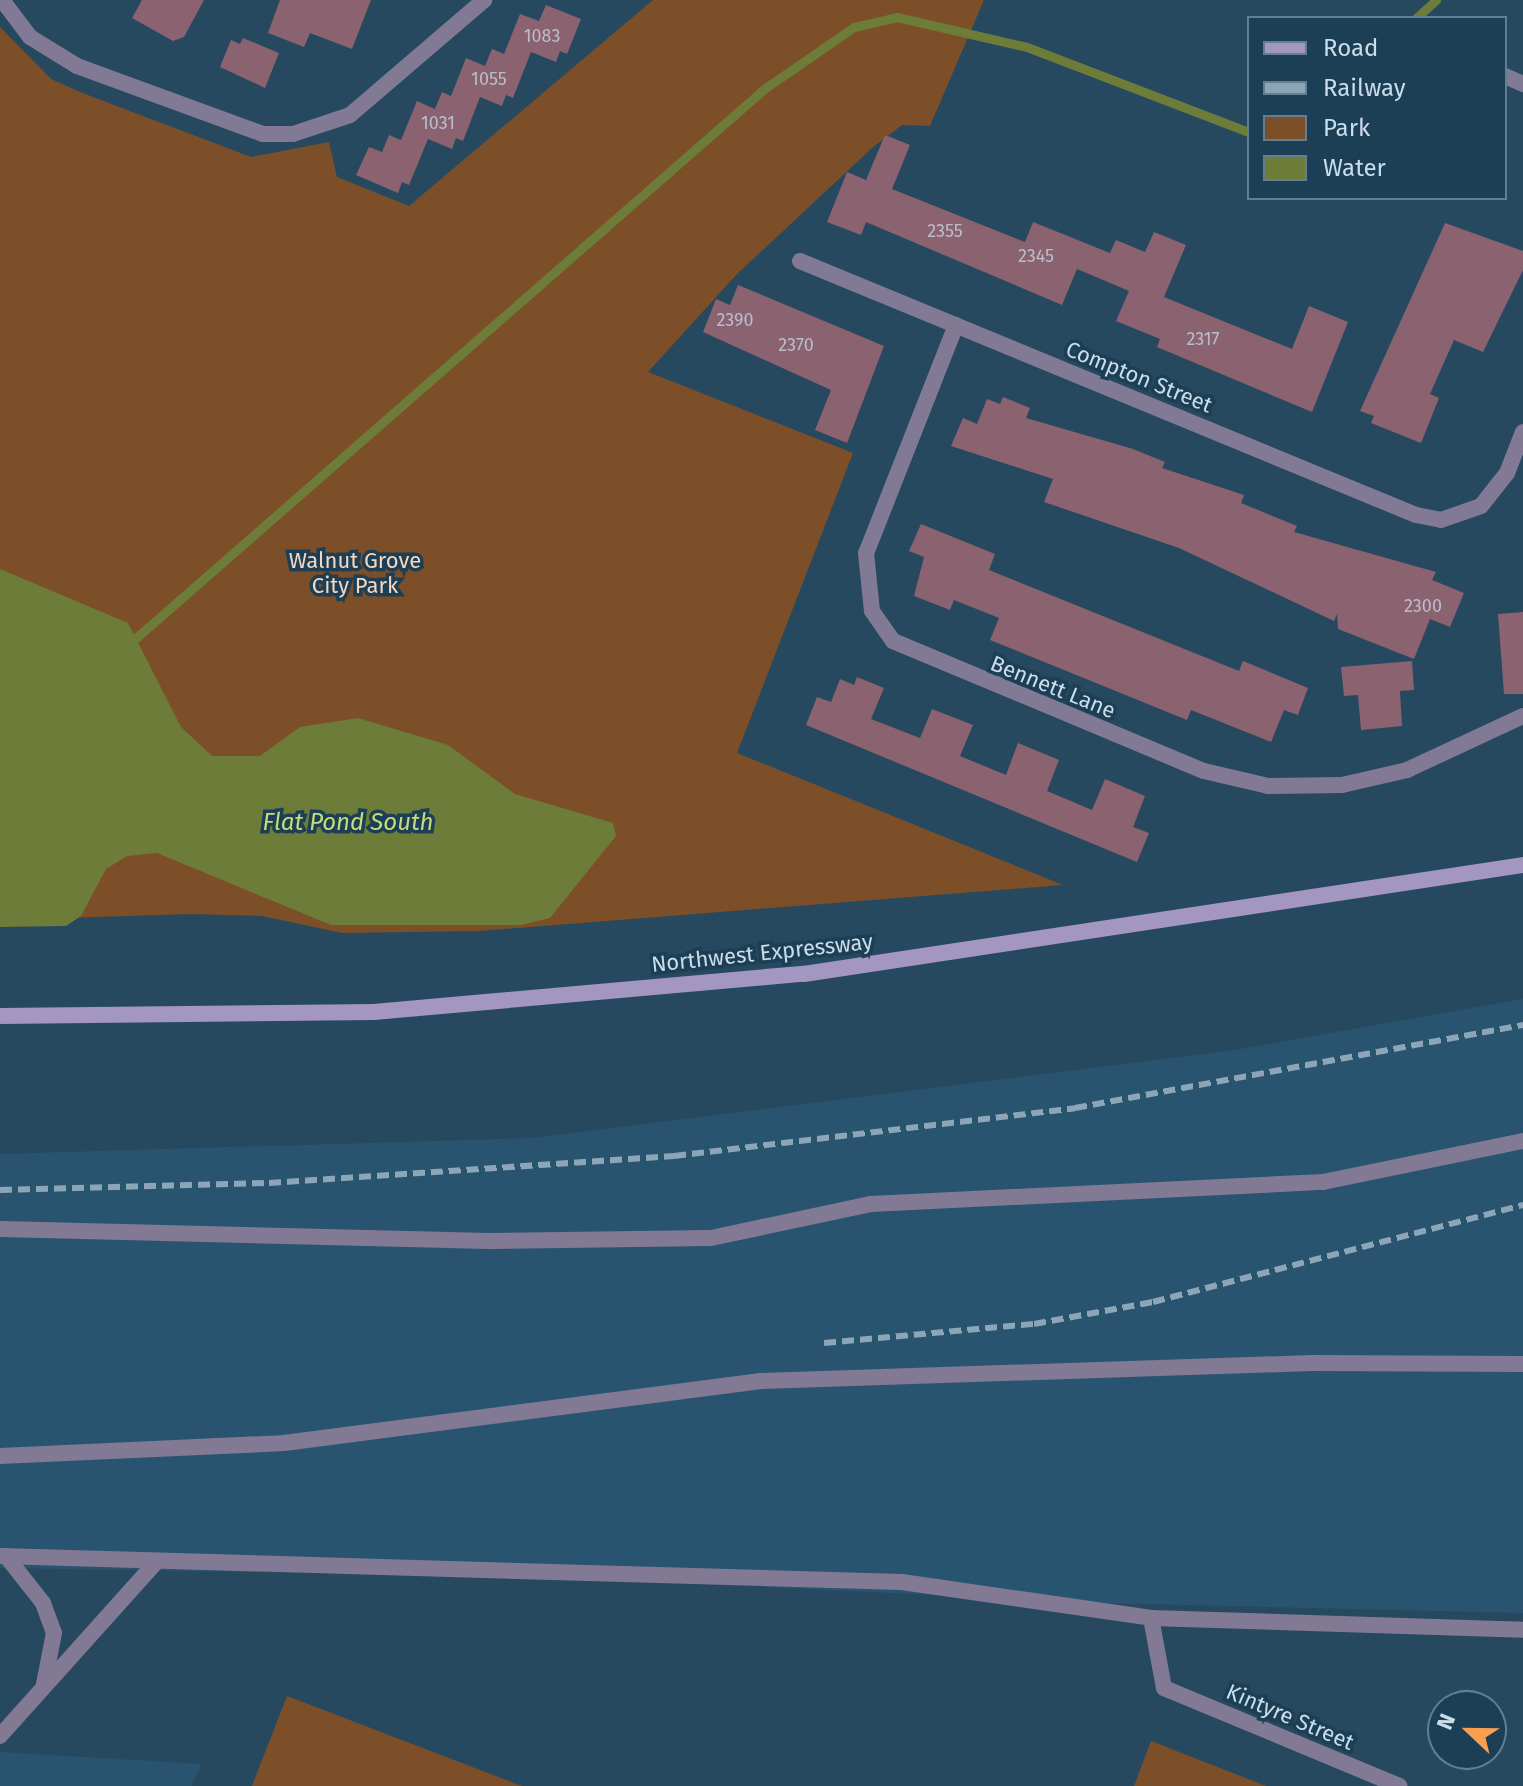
<!DOCTYPE html>
<html>
<head>
<meta charset="utf-8">
<style>
  body { margin:0 }
  #map { position:relative; width:1523px; height:1786px; overflow:hidden; background:#274960; font-family:"Fira Sans",sans-serif }
  div>[style] { position:absolute }
  [style*='--x'] { left:calc(var(--x)*1px); top:calc(var(--y)*1px); width:calc(var(--w)*1px); rotate:calc(var(--a)*1deg) }
  .built>* { inset:0; background:#295470 }
  .green>* { inset:0; background:#7c4f29 }
  .water>* { inset:0; background:#6e7c39 }
  .stream>* { height:9px; margin:-4.5px; padding:0 4.5px; transform-origin:4.5px; border-radius:4.5px; background:#6e7c39 }
  .building>* { inset:0; background:#8b626f }
  .service>* { height:16px; margin:-8px; padding:0 8px; transform-origin:8px; border-radius:8px; background:#827a95 }
  .minor>* { height:16px; margin:-8px; padding:0 8px; transform-origin:8px; border-radius:8px; background:#827a95 }
  .secondary>* { height:16px; margin:-8px; padding:0 8px; transform-origin:8px; border-radius:8px; background:#a396c1 }
  .rail>* { height:6px; margin-top:-3px; transform-origin:0; background:repeating-linear-gradient(90deg,#8da6b7 0 12px,transparent 0 18px) }
  span { translate:-50% -50%; white-space:nowrap; text-align:center; line-height:1.15; -webkit-text-stroke:7px #1c3f55; paint-order:stroke }
  .number-label { font-size:18px; color:#babecc }
  .number-label span { -webkit-text-stroke-width:0 }
  .street-label { font-size:22px; color:#caddeb }
  .park-label { font-size:22px; color:#f7d6bd }
  .water-label { font-size:24px; color:#c6db7b; font-style:italic }
  .legend { position:absolute; left:1247px; top:16px; width:260px; height:184px; box-sizing:border-box; background:#1c3f55; border:2px solid #627e91; margin:0; padding:10px 14px; list-style:none; font-size:24px; color:#caddeb }
  .legend li { display:flex; align-items:center; gap:16px; height:40px }
  .legend b { width:40px; border:2px solid #627e91 }
  .north { position:absolute; left:1427px; top:1690px; width:80px; height:80px; box-sizing:border-box; background:#1c3f55; border:2px solid #627e91; border-radius:50%; rotate:292deg; font-size:22px; font-weight:700; line-height:32px; text-align:center; color:#caddeb }
  .north::after { content:''; display:block; margin:auto; width:28px; height:36px; background:#fa9f4f; clip-path:polygon(50% 0,100% 100%,50% 72%,0 100%) }
</style>
</head>
<body>
<div id="map">
  <div class="built">
    <i style="clip-path:polygon(1523px 999px,1523px 1613px,1104px 1603px,559px 1577px,0 1568px,0 1154px,533px 1138px,1235px 1050px)"></i>
    <i style="clip-path:polygon(0 1752px,201px 1764px,192px 1786px,0 1786px)"></i>
  </div>
  <div class="green">
    <i style="clip-path:polygon(653px 0,984px 0,930px 126px,902px 125px,872px 148px,737px 274px,648px 372px,853px 453px,737px 753px,1063px 885px,479px 931px,342px 933px,262px 916px,191px 914px,0 920px,0 27px,51px 79px,80px 92px,251px 157px,329px 142px,337px 177px,409px 206px)"></i>
    <i style="clip-path:polygon(287px 1696px,522px 1786px,252px 1786px)"></i>
    <i style="clip-path:polygon(1151px 1741px,1266px 1786px,1134px 1786px)"></i>
  </div>
  <div class="water">
    <i style="clip-path:polygon(0 569px,128px 623px,181px 727px,212px 756px,260px 756px,300px 727px,358px 718px,448px 745px,515px 794px,613px 823px,616px 836px,550px 918px,521px 925px,331px 925px,157px 853px,127px 856px,106px 869px,81px 916px,66px 926px,0 927px)"></i>
  </div>
  <div class="stream">
    <i style="--x:1416;--y:18;--w:27;--a:-42"></i>
    <i style="--x:137;--y:637;--w:833;--a:-41.15"></i>
    <i style="--x:764;--y:89;--w:109;--a:-34.6"></i>
    <i style="--x:854;--y:27;--w:44;--a:-13.1"></i>
    <i style="--x:897;--y:17;--w:133;--a:13"></i>
    <i style="--x:1027;--y:47;--w:238;--a:21"></i>
  </div>
  <div class="building">
    <i style="clip-path:polygon(142px 0,204px 0,184px 37px,173px 41px,132px 18px)"></i>
    <i style="clip-path:polygon(280px 0,371px 0,352px 49px,310px 33px,304px 47px,268px 33px)"></i>
    <i style="clip-path:polygon(546px 5px,581px 19px,567px 54px,560px 51px,556px 62px,531px 52px,513px 98px,506px 95px,502px 106px,480px 97px,463px 141px,456px 138px,452px 149px,428px 139px,409px 185px,402px 182px,398px 193px,356px 175px,369px 147px,382px 152px,389px 135px,401px 140px,417px 101px,435px 109px,442px 92px,451px 96px,466px 58px,485px 66px,492px 49px,504px 54px,520px 14px,539px 21px)"></i>
    <i style="clip-path:polygon(243px 38px,279px 53px,265px 88px,220px 67px,231px 40px,240px 44px)"></i>
    <i style="clip-path:polygon(885px 135px,910px 145px,892px 189px,1025px 242px,1033px 222px,1110px 253px,1116px 240px,1145px 252px,1154px 232px,1186px 245px,1164px 297px,1292px 349px,1309px 306px,1348px 322px,1312px 412px,1157px 347px,1160px 339px,1116px 321px,1129px 291px,1077px 269px,1062px 305px,866px 222px,861px 235px,827px 222px,847px 172px,866px 180px)"></i>
    <i style="clip-path:polygon(1445px 223px,1523px 251px,1523px 270px,1483px 352px,1454px 340px,1430px 394px,1439px 398px,1421px 443px,1371px 423px,1374px 416px,1360px 411px)"></i>
    <i style="clip-path:polygon(738px 285px,884px 346px,847px 443px,815px 430px,831px 390px,703px 332px,716px 299px,730px 305px)"></i>
    <i style="clip-path:polygon(1003px 397px,1030px 408px,1026px 418px,1133px 449px,1165px 462px,1162px 468px,1244px 495px,1241px 503px,1297px 526px,1294px 532px,1436px 572px,1432px 580px,1464px 593px,1450px 627px,1430px 619px,1414px 659px,1338px 629px,1337px 614px,1334px 621px,1179px 548px,1044px 502px,1053px 479px,951px 446px,963px 418px,977px 424px,987px 399px,1000px 404px)"></i>
    <i style="clip-path:polygon(921px 524px,995px 554px,989px 570px,1239px 671px,1243px 661px,1308px 688px,1298px 715px,1284px 710px,1271px 742px,1191px 710px,1187px 720px,990px 640px,999px 618px,954px 600px,950px 610px,914px 596px,924px 557px,909px 551px)"></i>
    <i style="clip-path:polygon(1523px 612px,1523px 694px,1504px 694px,1498px 614px)"></i>
    <i style="clip-path:polygon(1412px 661px,1414px 690px,1400px 691px,1402px 726px,1361px 730px,1358px 695px,1344px 696px,1341px 667px)"></i>
    <i style="clip-path:polygon(857px 677px,884px 688px,871px 719px,920px 738px,932px 709px,973px 725px,960px 756px,1006px 775px,1018px 743px,1059px 760px,1047px 791px,1092px 810px,1105px 779px,1145px 796px,1133px 827px,1149px 833px,1137px 862px,806px 725px,817px 697px,831px 702px,840px 679px,854px 685px)"></i>
  </div>
  <div class="service">
    <i style="--x:0;--y:1229;--w:489;--a:1.4"></i>
    <i style="--x:489;--y:1241;--w:222;--a:-0.8"></i>
    <i style="--x:711;--y:1238;--w:164;--a:-12"></i>
    <i style="--x:871;--y:1204;--w:453;--a:-2.8"></i>
    <i style="--x:1323;--y:1182;--w:204;--a:-11.6"></i>
    <i style="--x:0;--y:1456;--w:284;--a:-2.6"></i>
    <i style="--x:284;--y:1443;--w:481;--a:-7.4"></i>
    <i style="--x:761;--y:1381;--w:551;--a:-1.87"></i>
    <i style="--x:1312;--y:1363;--w:211;--a:0.3"></i>
    <i style="--x:0;--y:1556;--w:902;--a:1.65"></i>
    <i style="--x:902;--y:1582;--w:252;--a:8.2"></i>
    <i style="--x:1151;--y:1618;--w:372;--a:1.8"></i>
    <i style="--x:6;--y:1556;--w:60;--a:51.8"></i>
    <i style="--x:43;--y:1603;--w:32;--a:70"></i>
    <i style="--x:54;--y:1633;--w:52;--a:101.1"></i>
    <i style="--x:0;--y:1736;--w:235;--a:-48.1"></i>
  </div>
  <div class="minor">
    <i style="--x:2;--y:0;--w:46;--a:52.9"></i>
    <i style="--x:30;--y:37;--w:55;--a:31.7"></i>
    <i style="--x:77;--y:66;--w:198;--a:20.1"></i>
    <i style="--x:263;--y:134;--w:30;--a:0"></i>
    <i style="--x:293;--y:134;--w:60;--a:-18.4"></i>
    <i style="--x:350;--y:115;--w:177;--a:-40.6"></i>
    <i style="--x:1505;--y:76;--w:20;--a:24"></i>
    <i style="--x:800;--y:261;--w:666;--a:22.41"></i>
    <i style="--x:1416;--y:515;--w:25;--a:11"></i>
    <i style="--x:1441;--y:520;--w:42;--a:-19.3"></i>
    <i style="--x:1481;--y:506;--w:42;--a:-51.8"></i>
    <i style="--x:1507;--y:473;--w:44;--a:-68.7"></i>
    <i style="--x:956;--y:325;--w:245;--a:111.5"></i>
    <i style="--x:866;--y:553;--w:58;--a:84.1"></i>
    <i style="--x:872;--y:611;--w:37;--a:55"></i>
    <i style="--x:893;--y:641;--w:337;--a:22.7"></i>
    <i style="--x:1204;--y:771;--w:66;--a:13.2"></i>
    <i style="--x:1268;--y:786;--w:74;--a:-0.8"></i>
    <i style="--x:1342;--y:785;--w:67;--a:-13"></i>
    <i style="--x:1407;--y:770;--w:128;--a:-25"></i>
    <i style="--x:1151;--y:1618;--w:71;--a:79.5"></i>
    <i style="--x:1164;--y:1688;--w:255;--a:22.6"></i>
  </div>
  <div class="secondary">
    <i style="--x:0;--y:1016;--w:374;--a:-0.6"></i>
    <i style="--x:374;--y:1012;--w:432;--a:-5.1"></i>
    <i style="--x:804;--y:974;--w:727;--a:-8.62"></i>
  </div>
  <div class="rail">
    <i style="--x:0;--y:1190;--w:269;--a:-1.5"></i>
    <i style="--x:269;--y:1183;--w:406;--a:-3.8"></i>
    <i style="--x:674;--y:1156;--w:404;--a:-6.8"></i>
    <i style="--x:1075;--y:1108;--w:456;--a:-10.5"></i>
    <i style="--x:824;--y:1343;--w:211;--a:-5.2"></i>
    <i style="--x:1034;--y:1324;--w:121;--a:-10.5"></i>
    <i style="--x:1153;--y:1302;--w:383;--a:-14.7"></i>
  </div>
  <div class="number-label">
    <span style="left:542px;top:36px">1083</span>
    <span style="left:489px;top:79px">1055</span>
    <span style="left:438px;top:123px">1031</span>
    <span style="left:945px;top:231px">2355</span>
    <span style="left:1036px;top:256px">2345</span>
    <span style="left:735px;top:320px">2390</span>
    <span style="left:1203px;top:339px">2317</span>
    <span style="left:796px;top:345px">2370</span>
    <span style="left:1423px;top:606px">2300</span>
  </div>
  <div class="street-label">
    <span style="left:1139px;top:377px;rotate:22deg">Compton Street</span>
    <span style="left:1053px;top:687px;rotate:22deg">Bennett Lane</span>
    <span style="left:762px;top:953px;rotate:-6deg">Northwest Expressway</span>
    <span style="left:1290px;top:1717px;rotate:23deg">Kintyre Street</span>
  </div>
  <div class="park-label">
    <span style="left:355px;top:573px">Walnut Grove<br>City Park</span>
  </div>
  <div class="water-label">
    <span style="left:348px;top:823px">Flat Pond South</span>
  </div>
  <ul class="legend">
  <li><b style="height:10px;background:#a396c1"></b>Road</li>
  <li><b style="height:10px;background:#8da6b7"></b>Railway</li>
  <li><b style="height:22px;background:#7c4f29"></b>Park</li>
  <li><b style="height:22px;background:#6e7c39"></b>Water</li>
  </ul>
  <div class="north">N</div>
</div>
</body>
</html>
